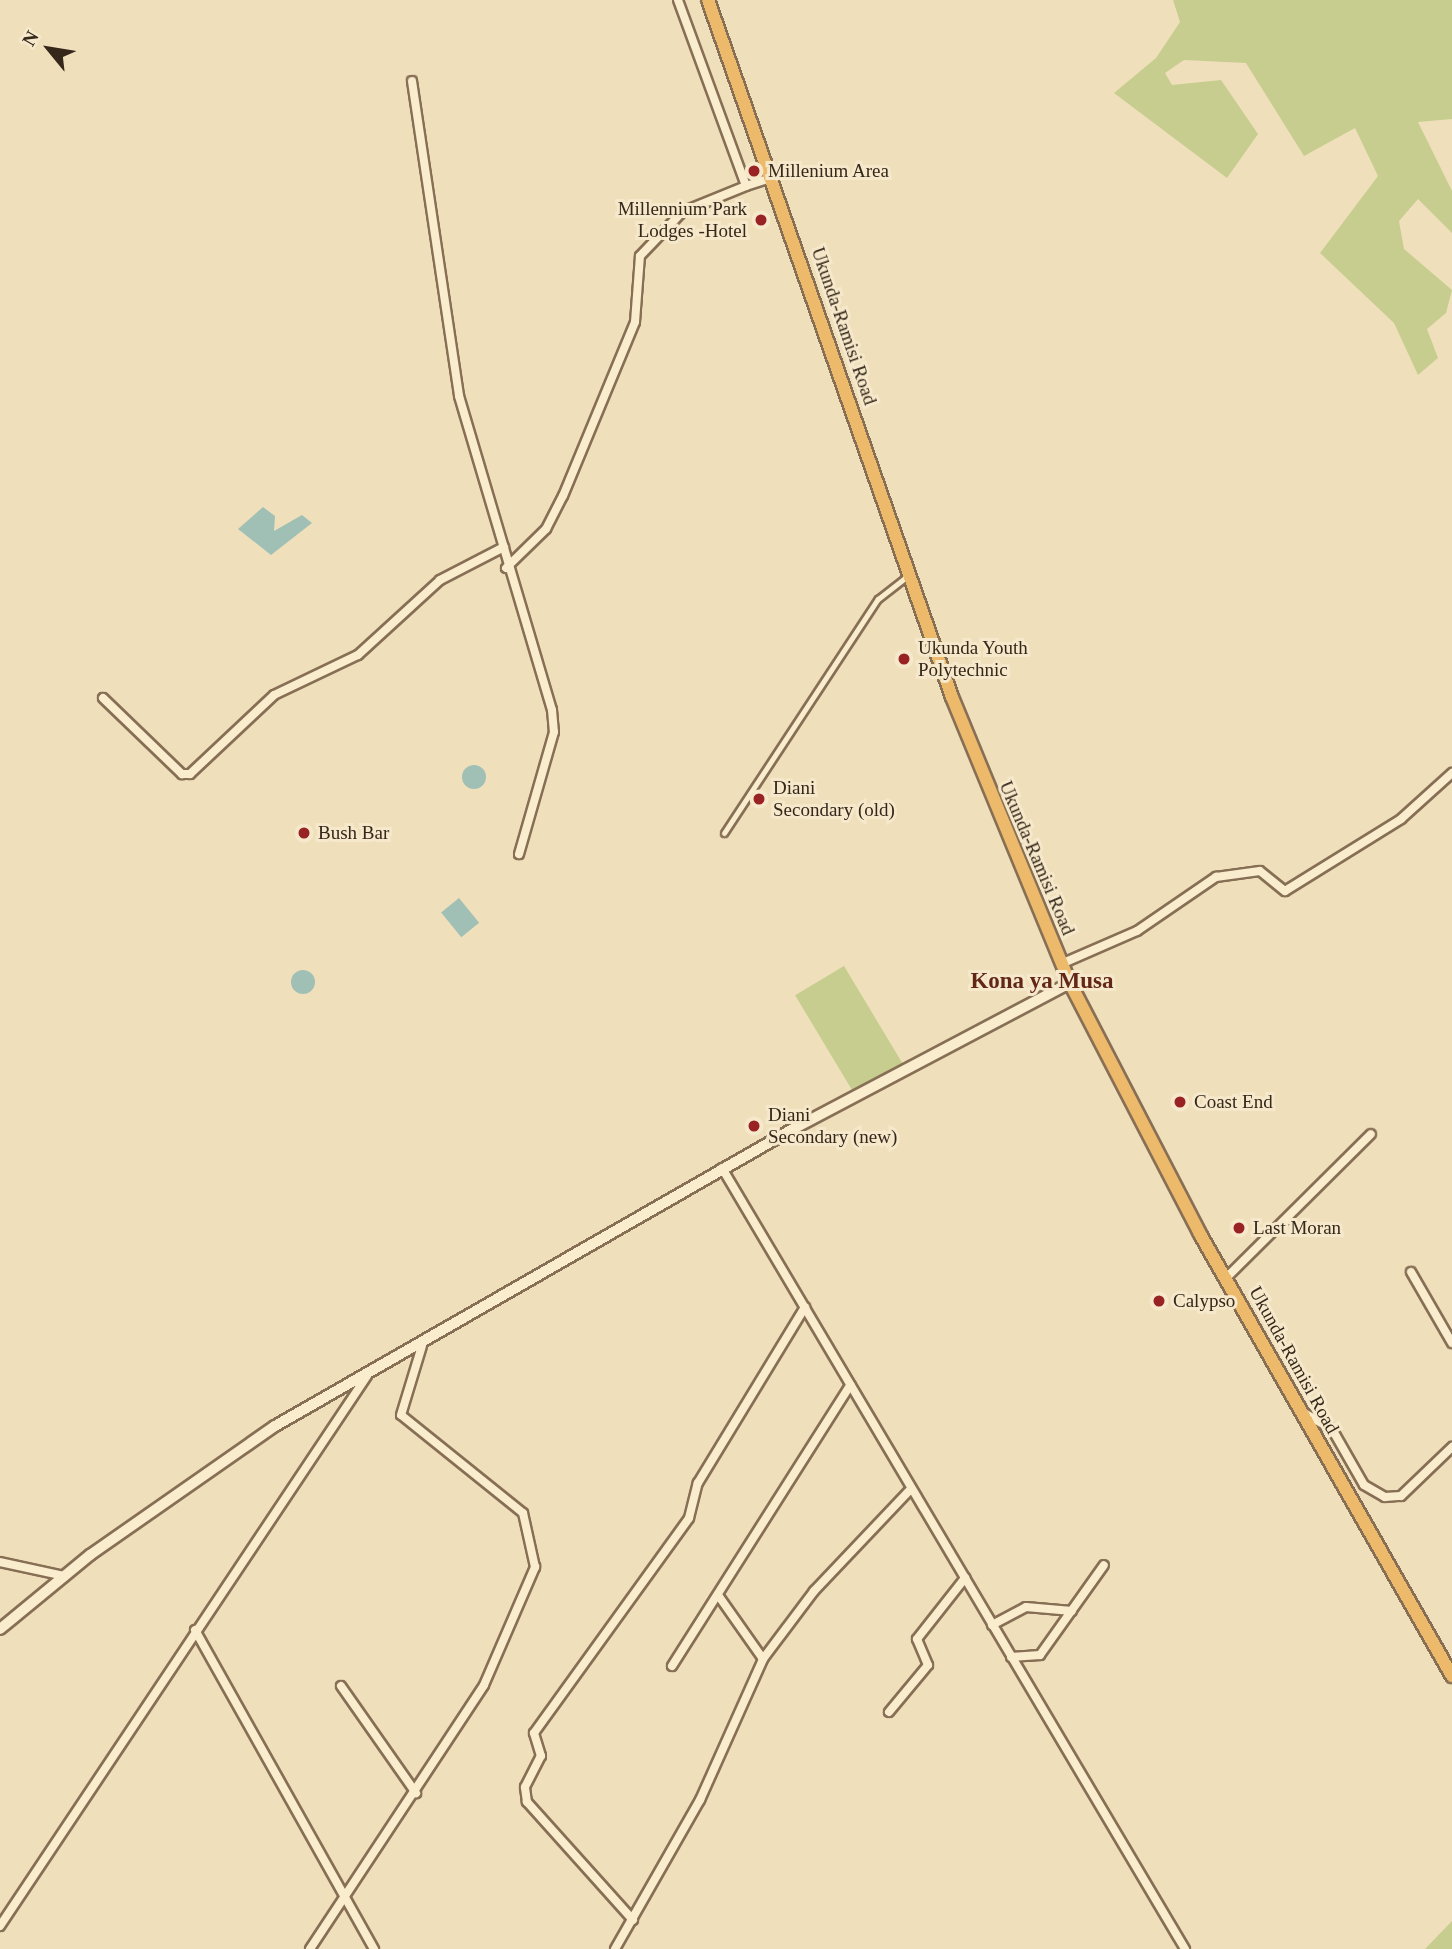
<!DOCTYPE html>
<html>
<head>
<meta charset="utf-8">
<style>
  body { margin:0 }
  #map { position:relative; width:1452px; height:1949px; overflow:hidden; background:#efdfbb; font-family:Georgia,serif }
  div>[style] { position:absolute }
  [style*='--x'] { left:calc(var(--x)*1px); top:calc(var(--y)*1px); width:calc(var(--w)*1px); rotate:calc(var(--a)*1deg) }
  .green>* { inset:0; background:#c7cd8f; transform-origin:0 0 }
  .water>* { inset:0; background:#a0c0b6; transform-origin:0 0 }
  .round { border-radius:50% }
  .roads { filter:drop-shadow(2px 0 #876f55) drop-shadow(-2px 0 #876f55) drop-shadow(0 2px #876f55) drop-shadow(0 -2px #876f55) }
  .pedestrian>* { height:5px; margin:-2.5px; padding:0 2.5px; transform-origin:2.5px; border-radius:2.5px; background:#faedce }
  .minor>* { height:8px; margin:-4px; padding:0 4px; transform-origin:4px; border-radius:4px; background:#faedce }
  .tertiary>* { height:10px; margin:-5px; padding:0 5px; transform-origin:5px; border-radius:5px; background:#faedce }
  .trunk>* { height:12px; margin:-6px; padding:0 6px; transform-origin:6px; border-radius:6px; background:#edb96b }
  .dots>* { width:19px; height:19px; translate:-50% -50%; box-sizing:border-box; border:4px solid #f6e9cb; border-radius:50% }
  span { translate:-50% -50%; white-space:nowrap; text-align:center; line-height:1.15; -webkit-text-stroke:6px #f6e9cb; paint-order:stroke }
  .poi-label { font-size:19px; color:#35271a }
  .left { translate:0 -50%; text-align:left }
  .right { translate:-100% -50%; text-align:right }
  .street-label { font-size:19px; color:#35271a }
  .quarter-label { font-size:23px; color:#632718; font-weight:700 }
  .north { position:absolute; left:14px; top:14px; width:70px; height:70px; -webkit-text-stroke:5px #f6e9cb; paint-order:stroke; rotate:300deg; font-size:19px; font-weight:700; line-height:28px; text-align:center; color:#35271a }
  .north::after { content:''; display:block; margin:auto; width:24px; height:32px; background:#35271a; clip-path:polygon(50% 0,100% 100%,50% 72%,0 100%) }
</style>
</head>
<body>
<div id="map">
  <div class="green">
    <i style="clip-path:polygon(1173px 0,1452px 0,1452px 119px,1418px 122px,1452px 191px,1452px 233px,1418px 199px,1399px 221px,1404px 249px,1452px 290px,1446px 313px,1427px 329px,1438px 358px,1418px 375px,1394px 323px,1320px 253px,1378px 176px,1355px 128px,1304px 156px,1246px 63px,1184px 60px,1165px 73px,1172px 85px,1221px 80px,1258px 134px,1227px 178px,1114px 93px,1156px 58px,1180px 22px)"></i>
    <i style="left:844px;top:966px;width:116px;height:57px;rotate:59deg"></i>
    <i style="clip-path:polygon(1452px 1921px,1452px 1949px,1425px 1949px)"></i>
  </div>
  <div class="water">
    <i style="clip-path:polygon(263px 507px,275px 516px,274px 531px,302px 515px,312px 523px,271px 555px,238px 529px)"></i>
    <i class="round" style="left:462px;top:765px;width:24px;height:24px"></i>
    <i style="left:459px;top:898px;width:32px;height:23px;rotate:51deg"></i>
    <i class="round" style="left:291px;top:970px;width:24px;height:24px"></i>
  </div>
  <div class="roads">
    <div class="pedestrian">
      <i style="--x:724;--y:833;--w:280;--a:-56.7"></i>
      <i style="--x:878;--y:599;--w:39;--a:-38"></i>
    </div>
    <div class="minor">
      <i style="--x:678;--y:0;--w:198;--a:69.9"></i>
      <i style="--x:746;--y:186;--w:26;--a:-18"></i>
      <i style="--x:412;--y:81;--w:318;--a:81.5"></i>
      <i style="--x:459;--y:396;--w:327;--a:73.5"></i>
      <i style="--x:552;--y:710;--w:22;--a:85"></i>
      <i style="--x:554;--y:732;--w:127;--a:106"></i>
      <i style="--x:506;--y:568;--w:56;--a:-44.3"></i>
      <i style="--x:546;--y:529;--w:37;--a:-63"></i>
      <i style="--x:563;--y:496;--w:188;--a:-67.5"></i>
      <i style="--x:635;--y:322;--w:66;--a:-85.7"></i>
      <i style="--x:640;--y:256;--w:61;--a:-46.3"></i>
      <i style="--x:682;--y:212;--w:69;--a:-22.1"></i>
      <i style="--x:103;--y:698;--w:110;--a:43.9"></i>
      <i style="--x:182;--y:774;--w:8;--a:0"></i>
      <i style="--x:190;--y:774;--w:115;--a:-43.2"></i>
      <i style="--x:274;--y:695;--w:93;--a:-25.5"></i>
      <i style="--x:358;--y:655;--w:111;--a:-42.4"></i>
      <i style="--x:440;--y:580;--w:72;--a:-27.3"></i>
      <i style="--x:1061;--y:964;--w:83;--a:-23.5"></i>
      <i style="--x:1137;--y:931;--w:96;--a:-34.4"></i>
      <i style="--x:1216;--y:877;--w:44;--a:-7.8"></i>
      <i style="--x:1260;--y:871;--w:32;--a:39"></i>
      <i style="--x:1285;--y:891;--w:137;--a:-31.8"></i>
      <i style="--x:1401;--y:819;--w:69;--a:-42"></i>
      <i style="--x:722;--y:1168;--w:908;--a:59.34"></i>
      <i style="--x:1411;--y:1272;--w:82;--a:60"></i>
      <i style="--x:1226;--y:1278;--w:204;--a:-44.8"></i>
      <i style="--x:1304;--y:1413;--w:32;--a:30"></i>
      <i style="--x:1332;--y:1429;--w:64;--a:60.3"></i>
      <i style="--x:1364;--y:1485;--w:24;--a:30"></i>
      <i style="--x:1385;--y:1497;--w:16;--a:-4"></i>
      <i style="--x:1401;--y:1496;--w:71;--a:-43.9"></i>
      <i style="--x:0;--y:1562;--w:66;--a:12.2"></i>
      <i style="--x:718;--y:1595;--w:78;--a:54.9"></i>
      <i style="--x:992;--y:1625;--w:38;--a:-28"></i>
      <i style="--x:1026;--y:1607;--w:46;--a:5"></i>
      <i style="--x:195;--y:1630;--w:366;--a:60.7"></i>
      <i style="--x:1011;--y:1657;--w:29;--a:-4"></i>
      <i style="--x:1040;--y:1655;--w:110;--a:-54.6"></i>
      <i style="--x:672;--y:1666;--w:333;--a:-57.6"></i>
      <i style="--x:341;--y:1686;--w:131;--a:55"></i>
      <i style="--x:889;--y:1712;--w:61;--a:-50.3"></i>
      <i style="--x:928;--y:1665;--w:28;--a:-113"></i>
      <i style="--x:917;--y:1639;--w:78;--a:-51.8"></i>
      <i style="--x:633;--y:1920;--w:159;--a:-131.9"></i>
      <i style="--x:527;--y:1802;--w:15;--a:-98"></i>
      <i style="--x:525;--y:1787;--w:35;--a:-63"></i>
      <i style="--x:541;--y:1756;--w:24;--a:-107"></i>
      <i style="--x:534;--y:1733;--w:265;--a:-54.2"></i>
      <i style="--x:689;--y:1518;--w:36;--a:-76"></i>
      <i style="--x:698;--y:1483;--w:206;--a:-58.7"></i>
      <i style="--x:0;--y:1926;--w:661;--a:-56.29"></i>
      <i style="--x:310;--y:1949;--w:316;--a:-56.6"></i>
      <i style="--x:484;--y:1685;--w:129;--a:-66.6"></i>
      <i style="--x:535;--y:1567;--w:55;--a:-102.5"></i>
      <i style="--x:523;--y:1513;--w:156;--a:-141.2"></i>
      <i style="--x:401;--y:1415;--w:72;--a:-73.1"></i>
      <i style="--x:615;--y:1949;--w:172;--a:-60.3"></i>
      <i style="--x:700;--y:1800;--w:154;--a:-65.9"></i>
      <i style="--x:763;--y:1659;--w:85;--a:-53.1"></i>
      <i style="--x:814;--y:1591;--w:138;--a:-46.5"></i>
    </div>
    <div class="tertiary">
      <i style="--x:0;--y:1629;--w:117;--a:-39.4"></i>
      <i style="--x:90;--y:1555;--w:226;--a:-34.9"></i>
      <i style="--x:275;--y:1426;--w:597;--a:-29.83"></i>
      <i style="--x:793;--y:1129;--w:313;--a:-27.8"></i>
    </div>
    <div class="trunk">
      <i style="--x:708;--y:0;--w:738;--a:70.71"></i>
      <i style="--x:952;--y:697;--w:309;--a:67.6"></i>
      <i style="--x:1070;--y:983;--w:283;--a:62.6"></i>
      <i style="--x:1200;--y:1234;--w:509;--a:60.31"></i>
    </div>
  </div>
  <div class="dots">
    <i style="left:754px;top:171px;background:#982224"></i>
    <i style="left:761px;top:220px;background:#982224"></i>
    <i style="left:904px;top:659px;background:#982224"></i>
    <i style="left:759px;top:799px;background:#982224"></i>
    <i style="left:304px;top:833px;background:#982224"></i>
    <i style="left:1180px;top:1102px;background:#982224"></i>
    <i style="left:754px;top:1126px;background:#982224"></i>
    <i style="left:1239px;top:1228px;background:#982224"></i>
    <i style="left:1159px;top:1301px;background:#982224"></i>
  </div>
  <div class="poi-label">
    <span class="left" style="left:768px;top:171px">Millenium Area</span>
    <span class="right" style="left:747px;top:220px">Millennium Park<br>Lodges -Hotel</span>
    <span class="left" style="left:918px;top:659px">Ukunda Youth<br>Polytechnic</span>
    <span class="left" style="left:773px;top:799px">Diani<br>Secondary (old)</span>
    <span class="left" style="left:318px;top:833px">Bush Bar</span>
    <span class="left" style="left:1194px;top:1102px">Coast End</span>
    <span class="left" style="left:768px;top:1126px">Diani<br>Secondary (new)</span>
    <span class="left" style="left:1253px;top:1228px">Last Moran</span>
    <span class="left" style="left:1173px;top:1301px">Calypso</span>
  </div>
  <div class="street-label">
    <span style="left:844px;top:326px;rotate:71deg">Ukunda-Ramisi Road</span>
    <span style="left:1037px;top:858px;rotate:67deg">Ukunda-Ramisi Road</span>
    <span style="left:1294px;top:1360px;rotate:61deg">Ukunda-Ramisi Road</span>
  </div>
  <div class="quarter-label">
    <span style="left:1042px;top:981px">Kona ya Musa</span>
  </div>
  <div class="north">N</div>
</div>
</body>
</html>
